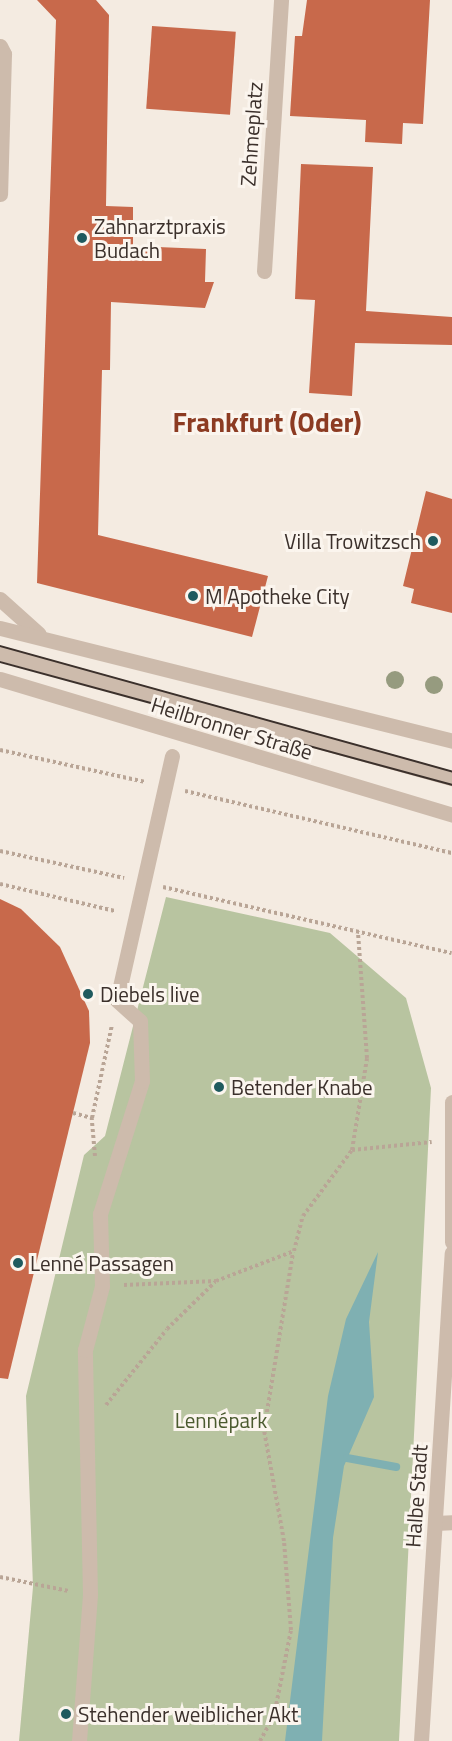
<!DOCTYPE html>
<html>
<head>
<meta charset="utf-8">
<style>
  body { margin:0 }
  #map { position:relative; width:452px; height:1741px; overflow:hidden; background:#f4ebe1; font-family:"Titillium Web",sans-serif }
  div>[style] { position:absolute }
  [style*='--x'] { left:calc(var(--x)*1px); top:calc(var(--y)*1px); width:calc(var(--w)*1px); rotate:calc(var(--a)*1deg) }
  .green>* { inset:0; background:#b8c4a0 }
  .water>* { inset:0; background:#7fb0b2 }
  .stream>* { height:8px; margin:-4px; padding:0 4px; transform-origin:4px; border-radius:4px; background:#7fb0b2 }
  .building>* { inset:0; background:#c8694b; transform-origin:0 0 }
  .path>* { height:4px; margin-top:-2px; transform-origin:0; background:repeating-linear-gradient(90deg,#b9a596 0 3px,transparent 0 6px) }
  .minor>* { height:15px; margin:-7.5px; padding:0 7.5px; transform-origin:7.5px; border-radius:7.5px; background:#cdbbac }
  .tram>* { height:1.5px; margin:-0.75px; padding:0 0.75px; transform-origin:0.75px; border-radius:0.75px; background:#3b302b }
  .trees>* { width:18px; height:18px; margin:-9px; border-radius:50%; background:#969b7f }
  .dots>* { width:16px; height:16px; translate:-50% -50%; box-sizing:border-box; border:3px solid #fbf5ee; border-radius:50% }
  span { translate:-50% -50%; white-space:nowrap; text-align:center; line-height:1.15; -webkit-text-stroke:6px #fbf5ee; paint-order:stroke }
  .street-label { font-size:21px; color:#3b302b }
  .poi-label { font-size:21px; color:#3b302b }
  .left { translate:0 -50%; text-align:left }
  .right { translate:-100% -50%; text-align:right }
  .park-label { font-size:21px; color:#4a5a2e }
  .district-label { font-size:27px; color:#8c3b22; font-weight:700 }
</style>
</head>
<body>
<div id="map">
  <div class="green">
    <i style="clip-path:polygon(166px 897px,330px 933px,406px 998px,431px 1088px,399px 1741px,19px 1741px,33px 1587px,26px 1396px,84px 1155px,105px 1136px)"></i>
  </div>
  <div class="water">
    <i style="clip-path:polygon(378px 1252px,369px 1322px,374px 1397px,344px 1466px,333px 1538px,322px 1741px,285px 1741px,328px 1396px,346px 1319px)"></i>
  </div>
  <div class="stream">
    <i style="--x:347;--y:1458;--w:50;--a:10.4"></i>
  </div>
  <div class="building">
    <i style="clip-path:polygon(37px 0,96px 0,109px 15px,106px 206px,133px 207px,133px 246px,206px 249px,205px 282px,214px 282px,205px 308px,111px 302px,110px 370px,102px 370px,98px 535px,268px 576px,252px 637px,37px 583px,56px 20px)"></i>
    <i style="clip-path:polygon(307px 0,430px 0,423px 124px,403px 123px,402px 144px,365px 142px,366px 120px,290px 116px,295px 36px,302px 36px)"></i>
    <i style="left:152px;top:26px;width:84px;height:83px;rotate:4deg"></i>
    <i style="clip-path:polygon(301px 164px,373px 167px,366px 311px,452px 317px,452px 345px,355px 343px,352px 396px,309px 393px,315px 300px,295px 299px)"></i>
    <i style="clip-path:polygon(426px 491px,452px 499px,452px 613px,411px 603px,414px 589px,403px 586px)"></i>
    <i style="clip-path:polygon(0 899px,21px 909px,60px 947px,89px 1011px,90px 1043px,8px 1379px,0 1378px)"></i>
  </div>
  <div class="path">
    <i style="--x:0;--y:750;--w:149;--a:12.4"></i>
    <i style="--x:185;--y:791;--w:274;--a:13.1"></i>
    <i style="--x:0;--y:851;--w:127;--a:12.3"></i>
    <i style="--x:0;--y:884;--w:118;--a:13.2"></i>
    <i style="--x:163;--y:887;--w:296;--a:12.9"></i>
    <i style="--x:73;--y:1113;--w:20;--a:15"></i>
    <i style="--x:352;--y:1150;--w:80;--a:-5.7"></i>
    <i style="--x:95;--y:1156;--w:38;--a:-95"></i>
    <i style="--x:92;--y:1118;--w:95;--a:-77.9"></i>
    <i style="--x:124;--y:1285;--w:92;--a:-2.5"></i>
    <i style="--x:216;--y:1281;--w:84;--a:-21"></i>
    <i style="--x:294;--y:1251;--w:36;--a:-76"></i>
    <i style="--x:303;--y:1216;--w:82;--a:-53.4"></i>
    <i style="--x:352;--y:1150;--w:93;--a:-80.7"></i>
    <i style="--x:367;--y:1058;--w:127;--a:-94.1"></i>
    <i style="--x:106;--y:1405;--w:97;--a:-51.2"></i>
    <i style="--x:167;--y:1329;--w:67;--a:-44.4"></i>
    <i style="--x:0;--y:1577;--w:70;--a:11.5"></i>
    <i style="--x:260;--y:1741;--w:29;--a:-61"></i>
    <i style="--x:274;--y:1716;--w:88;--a:-78.8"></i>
    <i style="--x:291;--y:1630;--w:89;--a:-94.5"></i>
    <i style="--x:284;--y:1541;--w:113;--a:-100.2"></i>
    <i style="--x:264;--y:1430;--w:180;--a:-80.7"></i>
  </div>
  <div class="minor">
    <i style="--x:0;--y:46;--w:9;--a:63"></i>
    <i style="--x:4;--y:54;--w:140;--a:91.6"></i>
    <i style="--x:264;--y:271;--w:272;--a:-86.4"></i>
    <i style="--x:0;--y:599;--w:52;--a:41.9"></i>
    <i style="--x:0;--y:628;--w:466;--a:14"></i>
    <i style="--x:0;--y:653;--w:469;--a:15.5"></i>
    <i style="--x:0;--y:679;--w:472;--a:16.7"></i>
    <i style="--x:452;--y:1102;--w:140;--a:90"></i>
    <i style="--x:435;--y:1523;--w:17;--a:-3"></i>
    <i style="--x:79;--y:1741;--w:146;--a:-85.7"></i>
    <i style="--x:90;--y:1595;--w:245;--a:-91.2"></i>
    <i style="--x:85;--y:1350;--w:66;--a:-75.1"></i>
    <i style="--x:102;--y:1286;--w:72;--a:-91.6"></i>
    <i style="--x:100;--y:1214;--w:139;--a:-72.5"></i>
    <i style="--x:142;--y:1081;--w:60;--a:-91.9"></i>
    <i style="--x:140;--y:1021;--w:31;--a:-138"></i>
    <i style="--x:117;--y:1000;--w:250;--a:-77.3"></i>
    <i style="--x:421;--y:1741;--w:489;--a:-86.4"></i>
  </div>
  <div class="tram">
    <i style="--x:0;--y:646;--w:469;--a:15.5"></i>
    <i style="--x:0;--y:662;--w:468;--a:15.2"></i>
  </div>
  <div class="trees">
    <i style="left:395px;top:680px"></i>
    <i style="left:434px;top:685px"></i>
  </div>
  <div class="dots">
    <i style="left:82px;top:238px;background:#1f5a5e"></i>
    <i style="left:433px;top:541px;background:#1f5a5e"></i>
    <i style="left:193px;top:596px;background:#1f5a5e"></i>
    <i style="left:88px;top:994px;background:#1f5a5e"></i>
    <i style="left:219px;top:1087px;background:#1f5a5e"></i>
    <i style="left:18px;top:1263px;background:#1f5a5e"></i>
    <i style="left:66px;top:1714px;background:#1f5a5e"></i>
  </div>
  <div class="street-label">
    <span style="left:251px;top:134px;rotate:-86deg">Zehmeplatz</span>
    <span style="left:232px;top:728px;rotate:17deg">Heilbronner Straße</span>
    <span style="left:416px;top:1496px;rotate:-86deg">Halbe Stadt</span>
  </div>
  <div class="poi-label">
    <span class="left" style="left:94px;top:238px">Zahnarztpraxis<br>Budach</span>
    <span class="right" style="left:421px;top:541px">Villa Trowitzsch</span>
    <span class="left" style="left:205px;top:596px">M Apotheke City</span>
    <span class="left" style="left:100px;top:994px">Diebels live</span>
    <span class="left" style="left:231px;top:1087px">Betender Knabe</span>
    <span class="left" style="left:30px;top:1263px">Lenné Passagen</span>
    <span class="left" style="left:78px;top:1714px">Stehender weiblicher Akt</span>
  </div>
  <div class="park-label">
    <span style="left:221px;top:1420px">Lennépark</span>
  </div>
  <div class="district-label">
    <span style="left:267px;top:422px">Frankfurt (Oder)</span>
  </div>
</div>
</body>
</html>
